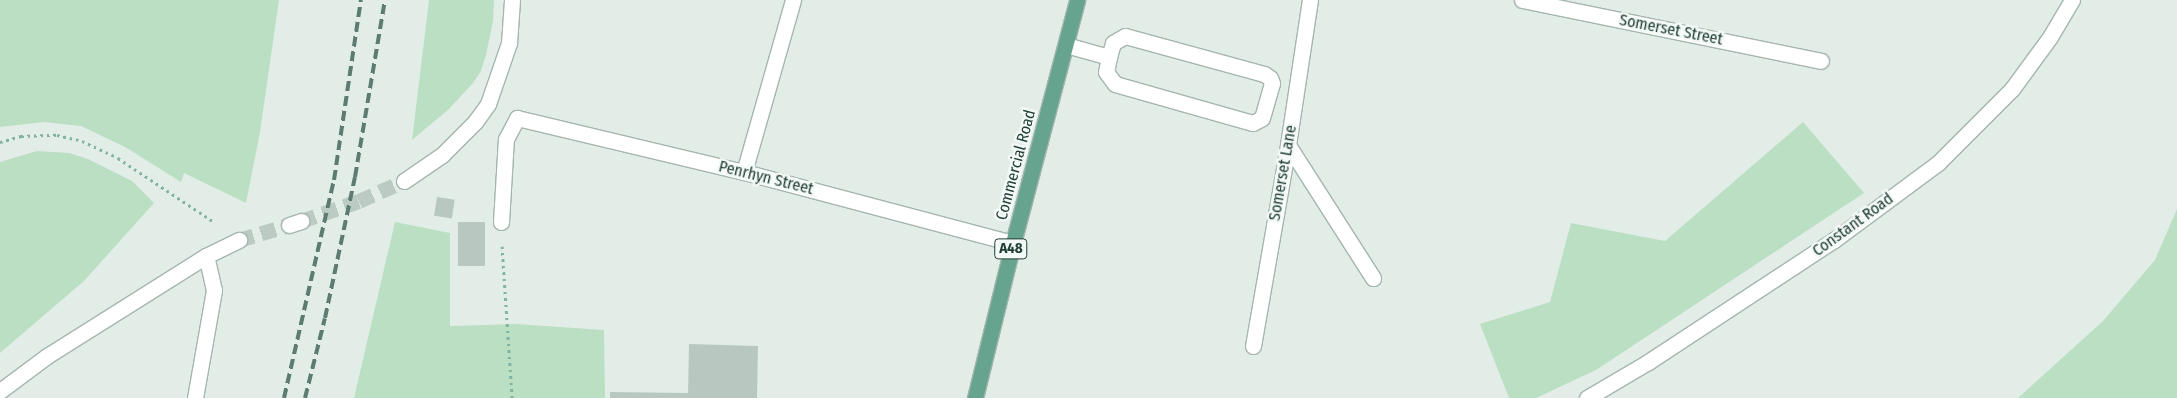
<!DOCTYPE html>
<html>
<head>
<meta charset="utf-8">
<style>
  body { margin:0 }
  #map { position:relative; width:2177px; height:398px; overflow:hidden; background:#e3ede8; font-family:"Fira Sans Condensed",sans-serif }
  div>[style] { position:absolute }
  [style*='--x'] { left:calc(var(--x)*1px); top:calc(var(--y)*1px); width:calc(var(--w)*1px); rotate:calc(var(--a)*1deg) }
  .green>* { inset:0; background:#bbdfc3 }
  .building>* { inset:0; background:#b8c8c1; transform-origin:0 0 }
  .street-tunnel>* { height:15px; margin-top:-7.5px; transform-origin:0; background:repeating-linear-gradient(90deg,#bccac4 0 15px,transparent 0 23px) }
  .path>* { height:3px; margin-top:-1.5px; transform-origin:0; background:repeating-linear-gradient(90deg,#82b2a0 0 2.5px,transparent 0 6.5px) }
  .roads { filter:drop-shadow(1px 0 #a5b5af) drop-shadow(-1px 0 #a5b5af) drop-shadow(0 1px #a5b5af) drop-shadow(0 -1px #a5b5af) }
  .lane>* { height:15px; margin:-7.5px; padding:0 7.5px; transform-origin:7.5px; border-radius:7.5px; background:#fff }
  .street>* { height:15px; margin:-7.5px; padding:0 7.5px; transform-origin:7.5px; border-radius:7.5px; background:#fff }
  .primary>* { height:15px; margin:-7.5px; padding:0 7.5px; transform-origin:7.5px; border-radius:7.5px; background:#66a490 }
  .rail>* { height:4px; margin-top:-2px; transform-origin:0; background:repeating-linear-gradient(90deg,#5c7b71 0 10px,transparent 0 15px) }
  span { translate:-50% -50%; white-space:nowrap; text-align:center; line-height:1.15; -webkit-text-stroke:5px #f3f9f6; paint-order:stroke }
  .shield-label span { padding:1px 4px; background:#f3f9f6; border:1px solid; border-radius:4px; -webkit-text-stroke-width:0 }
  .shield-label { font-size:15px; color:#223f35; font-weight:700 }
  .street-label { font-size:16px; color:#223f35 }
</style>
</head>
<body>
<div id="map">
  <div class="green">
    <i style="clip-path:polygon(0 0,279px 0,260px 132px,246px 203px,184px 173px,181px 182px,125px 147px,81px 126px,44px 122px,0 127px)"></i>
    <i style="clip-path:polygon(429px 0,494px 0,493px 21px,486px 55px,481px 71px,473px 83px,449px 109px,412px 140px)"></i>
    <i style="clip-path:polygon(1803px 122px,1864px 193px,1596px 370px,1536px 398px,1509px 398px,1480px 324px,1550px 302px,1571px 223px,1665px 241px)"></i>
    <i style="clip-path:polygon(37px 151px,69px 153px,88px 159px,132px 181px,154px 203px,84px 281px,0 353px,0 162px)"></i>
    <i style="clip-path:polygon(2177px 209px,2177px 398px,2018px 398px,2103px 321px,2155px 260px)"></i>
    <i style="clip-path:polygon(395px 222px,450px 233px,450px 326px,516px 324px,604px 330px,605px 398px,354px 398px)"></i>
  </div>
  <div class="building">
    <i style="left:437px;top:197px;width:18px;height:19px;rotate:9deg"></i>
    <i style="left:458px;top:222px;width:27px;height:44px"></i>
    <i style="clip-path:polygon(689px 344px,758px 346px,757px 398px,610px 398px,610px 392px,688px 393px)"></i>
  </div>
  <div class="street-tunnel">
    <i style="--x:301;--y:221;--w:61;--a:-19"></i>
    <i style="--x:359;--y:201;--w:49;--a:-24"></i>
    <i style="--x:239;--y:240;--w:52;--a:-16.7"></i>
  </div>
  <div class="path">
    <i style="--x:0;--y:142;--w:22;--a:-16"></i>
    <i style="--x:21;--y:136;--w:36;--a:-2"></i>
    <i style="--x:57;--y:135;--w:26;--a:13"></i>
    <i style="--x:82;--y:141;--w:40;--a:25"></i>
    <i style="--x:118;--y:158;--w:115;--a:33.7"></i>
    <i style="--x:502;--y:246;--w:152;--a:86.2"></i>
  </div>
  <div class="roads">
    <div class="lane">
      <i style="--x:1066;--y:45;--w:45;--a:15.6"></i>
      <i style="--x:1109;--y:57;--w:15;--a:101"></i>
      <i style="--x:1106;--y:72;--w:15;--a:53"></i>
      <i style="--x:1115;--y:84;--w:143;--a:15.8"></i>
      <i style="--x:1253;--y:123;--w:10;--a:-29"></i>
      <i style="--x:1262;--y:118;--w:36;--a:-74"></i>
      <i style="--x:1272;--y:83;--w:5;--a:-112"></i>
      <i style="--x:1270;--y:78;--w:7;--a:-146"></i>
      <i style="--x:1264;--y:74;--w:144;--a:-164.7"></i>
      <i style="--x:1125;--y:36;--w:14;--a:150"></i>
      <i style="--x:1113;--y:43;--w:15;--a:106"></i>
      <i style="--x:1288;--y:145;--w:158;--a:57.4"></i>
      <i style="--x:744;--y:172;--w:179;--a:-74.1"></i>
      <i style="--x:501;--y:222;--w:83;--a:-86.6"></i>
      <i style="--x:506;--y:139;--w:24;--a:-62"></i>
      <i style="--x:1253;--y:346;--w:204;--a:-80.1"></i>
      <i style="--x:1288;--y:145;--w:147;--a:-81.4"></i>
      <i style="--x:195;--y:398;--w:110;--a:-80"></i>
      <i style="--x:214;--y:290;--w:35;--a:-103"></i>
    </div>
    <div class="street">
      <i style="--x:1522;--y:0;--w:305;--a:11.5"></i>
      <i style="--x:517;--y:118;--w:233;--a:13.4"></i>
      <i style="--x:744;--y:172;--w:278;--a:14.8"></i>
      <i style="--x:404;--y:181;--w:46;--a:-34.4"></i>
      <i style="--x:442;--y:155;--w:47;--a:-45"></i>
      <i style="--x:475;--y:122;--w:22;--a:-54"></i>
      <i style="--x:488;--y:104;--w:65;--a:-71"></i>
      <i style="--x:509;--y:43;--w:43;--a:-86"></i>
      <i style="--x:289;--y:225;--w:13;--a:-18"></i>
      <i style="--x:0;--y:391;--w:59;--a:-36.7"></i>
      <i style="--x:47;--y:356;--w:188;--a:-32.2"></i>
      <i style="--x:206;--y:256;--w:37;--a:-26"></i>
      <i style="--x:1587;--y:398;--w:71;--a:-30.5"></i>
      <i style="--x:1648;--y:362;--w:222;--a:-33.3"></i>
      <i style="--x:1834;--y:240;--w:129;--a:-36.5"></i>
      <i style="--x:1938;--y:163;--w:105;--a:-45"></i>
      <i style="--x:2012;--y:89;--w:64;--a:-53.8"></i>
      <i style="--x:2050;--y:37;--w:43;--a:-59.3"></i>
    </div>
    <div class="primary">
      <i style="--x:975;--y:398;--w:160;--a:-76.2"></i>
      <i style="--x:1013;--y:243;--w:251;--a:-75.2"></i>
    </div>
  </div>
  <div class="rail">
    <i style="--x:284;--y:398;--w:224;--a:-77.1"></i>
    <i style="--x:334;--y:180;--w:182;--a:-81.5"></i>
    <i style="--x:305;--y:398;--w:82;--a:-76"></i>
    <i style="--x:325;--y:318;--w:144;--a:-78"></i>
    <i style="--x:355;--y:177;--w:180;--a:-80.4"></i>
  </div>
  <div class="shield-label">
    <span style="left:1011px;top:249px">A48</span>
  </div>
  <div class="street-label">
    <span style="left:1671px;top:30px;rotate:11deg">Somerset Street</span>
    <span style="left:1016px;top:165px;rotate:-75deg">Commercial Road</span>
    <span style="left:1283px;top:173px;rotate:-80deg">Somerset Lane</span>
    <span style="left:766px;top:178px;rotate:14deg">Penrhyn Street</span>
    <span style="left:1853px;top:225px;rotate:-36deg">Constant Road</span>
  </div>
</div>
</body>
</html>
